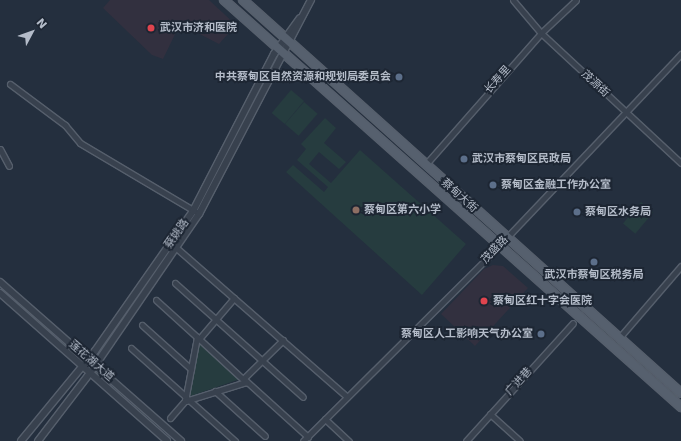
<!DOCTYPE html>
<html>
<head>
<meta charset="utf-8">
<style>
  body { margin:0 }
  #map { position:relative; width:681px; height:441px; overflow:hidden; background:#242f3e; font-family:"DejaVu Sans","Noto Sans SC",sans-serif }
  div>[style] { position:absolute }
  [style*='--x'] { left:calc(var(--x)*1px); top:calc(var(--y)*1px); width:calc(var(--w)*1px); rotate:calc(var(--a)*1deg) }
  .medical>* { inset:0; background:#32303f }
  .green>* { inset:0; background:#263c3f; transform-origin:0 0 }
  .roads { filter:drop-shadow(1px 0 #565f6c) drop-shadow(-1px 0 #565f6c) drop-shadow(0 1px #565f6c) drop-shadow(0 -1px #565f6c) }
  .minor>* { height:5px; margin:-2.5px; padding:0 2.5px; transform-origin:2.5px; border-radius:2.5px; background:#38414e }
  .tertiary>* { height:6px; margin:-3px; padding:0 3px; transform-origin:3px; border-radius:3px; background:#38414e }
  .primary>* { height:8px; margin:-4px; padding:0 4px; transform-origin:4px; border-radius:4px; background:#56606e }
  .dots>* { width:11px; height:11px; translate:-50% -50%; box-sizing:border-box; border:2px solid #1d2633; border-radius:50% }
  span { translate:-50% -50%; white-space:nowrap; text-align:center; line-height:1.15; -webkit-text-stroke:4px #1d2633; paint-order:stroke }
  .poi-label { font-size:11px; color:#b4bcc9; font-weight:700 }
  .left { translate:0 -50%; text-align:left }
  .right { translate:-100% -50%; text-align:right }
  .street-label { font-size:11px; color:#b4bcc9 }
  .north { position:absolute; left:12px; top:12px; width:40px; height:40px; -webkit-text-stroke:3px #1d2633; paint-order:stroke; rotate:49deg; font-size:11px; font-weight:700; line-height:16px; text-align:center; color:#b4bcc9 }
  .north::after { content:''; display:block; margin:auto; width:14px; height:18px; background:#b4bcc9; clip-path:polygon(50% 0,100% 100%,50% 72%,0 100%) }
</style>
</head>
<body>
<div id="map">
  <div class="medical">
    <i style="clip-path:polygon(110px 0,209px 0,236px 25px,219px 44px,180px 24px,163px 59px,152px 55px,103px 8px)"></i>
    <i style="clip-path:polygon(493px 265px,503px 266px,528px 288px,475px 346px,441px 314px,484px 269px)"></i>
  </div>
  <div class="green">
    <i style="left:291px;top:90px;width:17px;height:30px;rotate:40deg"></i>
    <i style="left:304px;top:102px;width:18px;height:29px;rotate:41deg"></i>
    <i style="clip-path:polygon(325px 118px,336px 128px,324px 143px,346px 162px,339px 169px,319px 152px,309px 164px,331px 183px,360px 150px,466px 244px,422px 295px,286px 172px,293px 165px,324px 192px,328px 187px,297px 160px,306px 149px,301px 144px)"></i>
    <i style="left:641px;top:202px;width:16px;height:28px;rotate:40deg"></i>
    <i style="clip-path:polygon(200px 343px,240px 379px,188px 397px)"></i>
  </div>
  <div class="roads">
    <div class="minor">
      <i style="--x:513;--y:0;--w:43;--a:49.7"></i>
      <i style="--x:541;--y:33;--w:191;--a:42.9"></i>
      <i style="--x:10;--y:84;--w:69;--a:36.7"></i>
      <i style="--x:65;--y:125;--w:23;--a:50"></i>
      <i style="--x:80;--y:143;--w:135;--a:30.7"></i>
      <i style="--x:0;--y:149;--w:19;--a:62"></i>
      <i style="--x:426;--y:164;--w:174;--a:-48.7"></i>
      <i style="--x:541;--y:33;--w:48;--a:-43.3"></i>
      <i style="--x:173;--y:245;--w:231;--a:41.1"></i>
      <i style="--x:175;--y:283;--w:171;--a:41.7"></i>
      <i style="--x:156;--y:300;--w:58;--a:42.2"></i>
      <i style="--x:142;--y:325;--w:66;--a:41.9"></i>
      <i style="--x:619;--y:338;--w:95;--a:-49.3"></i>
      <i style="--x:199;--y:339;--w:54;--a:-49.5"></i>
      <i style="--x:131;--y:348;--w:74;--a:41.7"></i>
      <i style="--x:186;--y:397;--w:4;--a:104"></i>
      <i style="--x:185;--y:401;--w:4;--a:-14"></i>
      <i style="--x:189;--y:400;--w:62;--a:41.7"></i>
      <i style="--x:243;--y:379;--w:56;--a:-44.3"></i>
      <i style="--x:245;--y:380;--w:85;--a:42.1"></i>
      <i style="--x:215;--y:391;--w:67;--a:42"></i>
      <i style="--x:490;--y:414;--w:40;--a:42"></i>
      <i style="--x:170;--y:418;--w:23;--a:-49"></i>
      <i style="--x:185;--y:401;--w:65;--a:-79.4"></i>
      <i style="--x:197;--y:337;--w:67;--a:42.6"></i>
      <i style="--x:246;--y:382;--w:64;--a:162.7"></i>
      <i style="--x:325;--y:419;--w:33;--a:43"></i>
      <i style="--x:303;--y:441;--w:269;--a:-44.8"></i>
      <i style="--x:494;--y:251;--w:272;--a:-46.5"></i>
      <i style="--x:466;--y:441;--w:159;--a:-47.8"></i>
    </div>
    <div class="tertiary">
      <i style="--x:0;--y:282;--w:241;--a:41.3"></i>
      <i style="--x:0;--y:293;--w:223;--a:41.5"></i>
      <i style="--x:21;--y:441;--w:117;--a:-50.6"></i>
      <i style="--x:95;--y:351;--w:171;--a:-55"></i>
      <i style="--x:193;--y:211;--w:177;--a:-62.7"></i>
      <i style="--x:274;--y:54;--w:44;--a:-54.2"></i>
      <i style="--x:38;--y:441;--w:86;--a:-52.6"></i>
      <i style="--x:90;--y:373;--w:193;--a:-55.6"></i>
      <i style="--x:199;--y:214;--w:242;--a:-62.4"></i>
    </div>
    <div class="primary">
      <i style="--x:224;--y:0;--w:612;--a:41.69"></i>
      <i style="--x:243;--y:0;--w:588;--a:41.9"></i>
    </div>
  </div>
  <div class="dots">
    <i style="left:151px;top:28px;background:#e0444e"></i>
    <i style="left:399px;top:77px;background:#5c6f8a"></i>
    <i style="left:464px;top:159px;background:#5c6f8a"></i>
    <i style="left:493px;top:185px;background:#5c6f8a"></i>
    <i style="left:356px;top:210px;background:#8d6e63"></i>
    <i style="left:577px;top:212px;background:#5c6f8a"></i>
    <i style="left:594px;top:262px;background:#5c6f8a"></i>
    <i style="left:484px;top:301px;background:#e0444e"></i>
    <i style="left:541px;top:334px;background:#5c6f8a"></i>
  </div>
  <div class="poi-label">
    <span class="left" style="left:160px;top:28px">武汉市济和医院</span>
    <span class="right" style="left:391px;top:77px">中共蔡甸区自然资源和规划局委员会</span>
    <span class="left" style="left:472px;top:159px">武汉市蔡甸区民政局</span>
    <span class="left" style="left:501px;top:185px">蔡甸区金融工作办公室</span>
    <span class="left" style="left:364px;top:210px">蔡甸区第六小学</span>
    <span class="left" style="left:585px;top:212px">蔡甸区水务局</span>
    <span style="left:594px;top:275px">武汉市蔡甸区税务局</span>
    <span class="left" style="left:493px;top:301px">蔡甸区红十字会医院</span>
    <span class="right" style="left:533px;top:334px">蔡甸区人工影响天气办公室</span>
  </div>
  <div class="street-label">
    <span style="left:498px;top:80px;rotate:-48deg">长寿里</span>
    <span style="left:595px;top:84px;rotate:43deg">茂源街</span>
    <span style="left:459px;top:196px;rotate:42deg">蔡甸大街</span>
    <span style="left:177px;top:234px;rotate:-55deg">蔡姚路</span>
    <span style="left:495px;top:250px;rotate:-46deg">茂盛路</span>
    <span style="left:91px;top:361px;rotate:41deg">莲花湖大道</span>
    <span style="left:519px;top:382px;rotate:-48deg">广进巷</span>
  </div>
  <div class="north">N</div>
</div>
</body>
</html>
